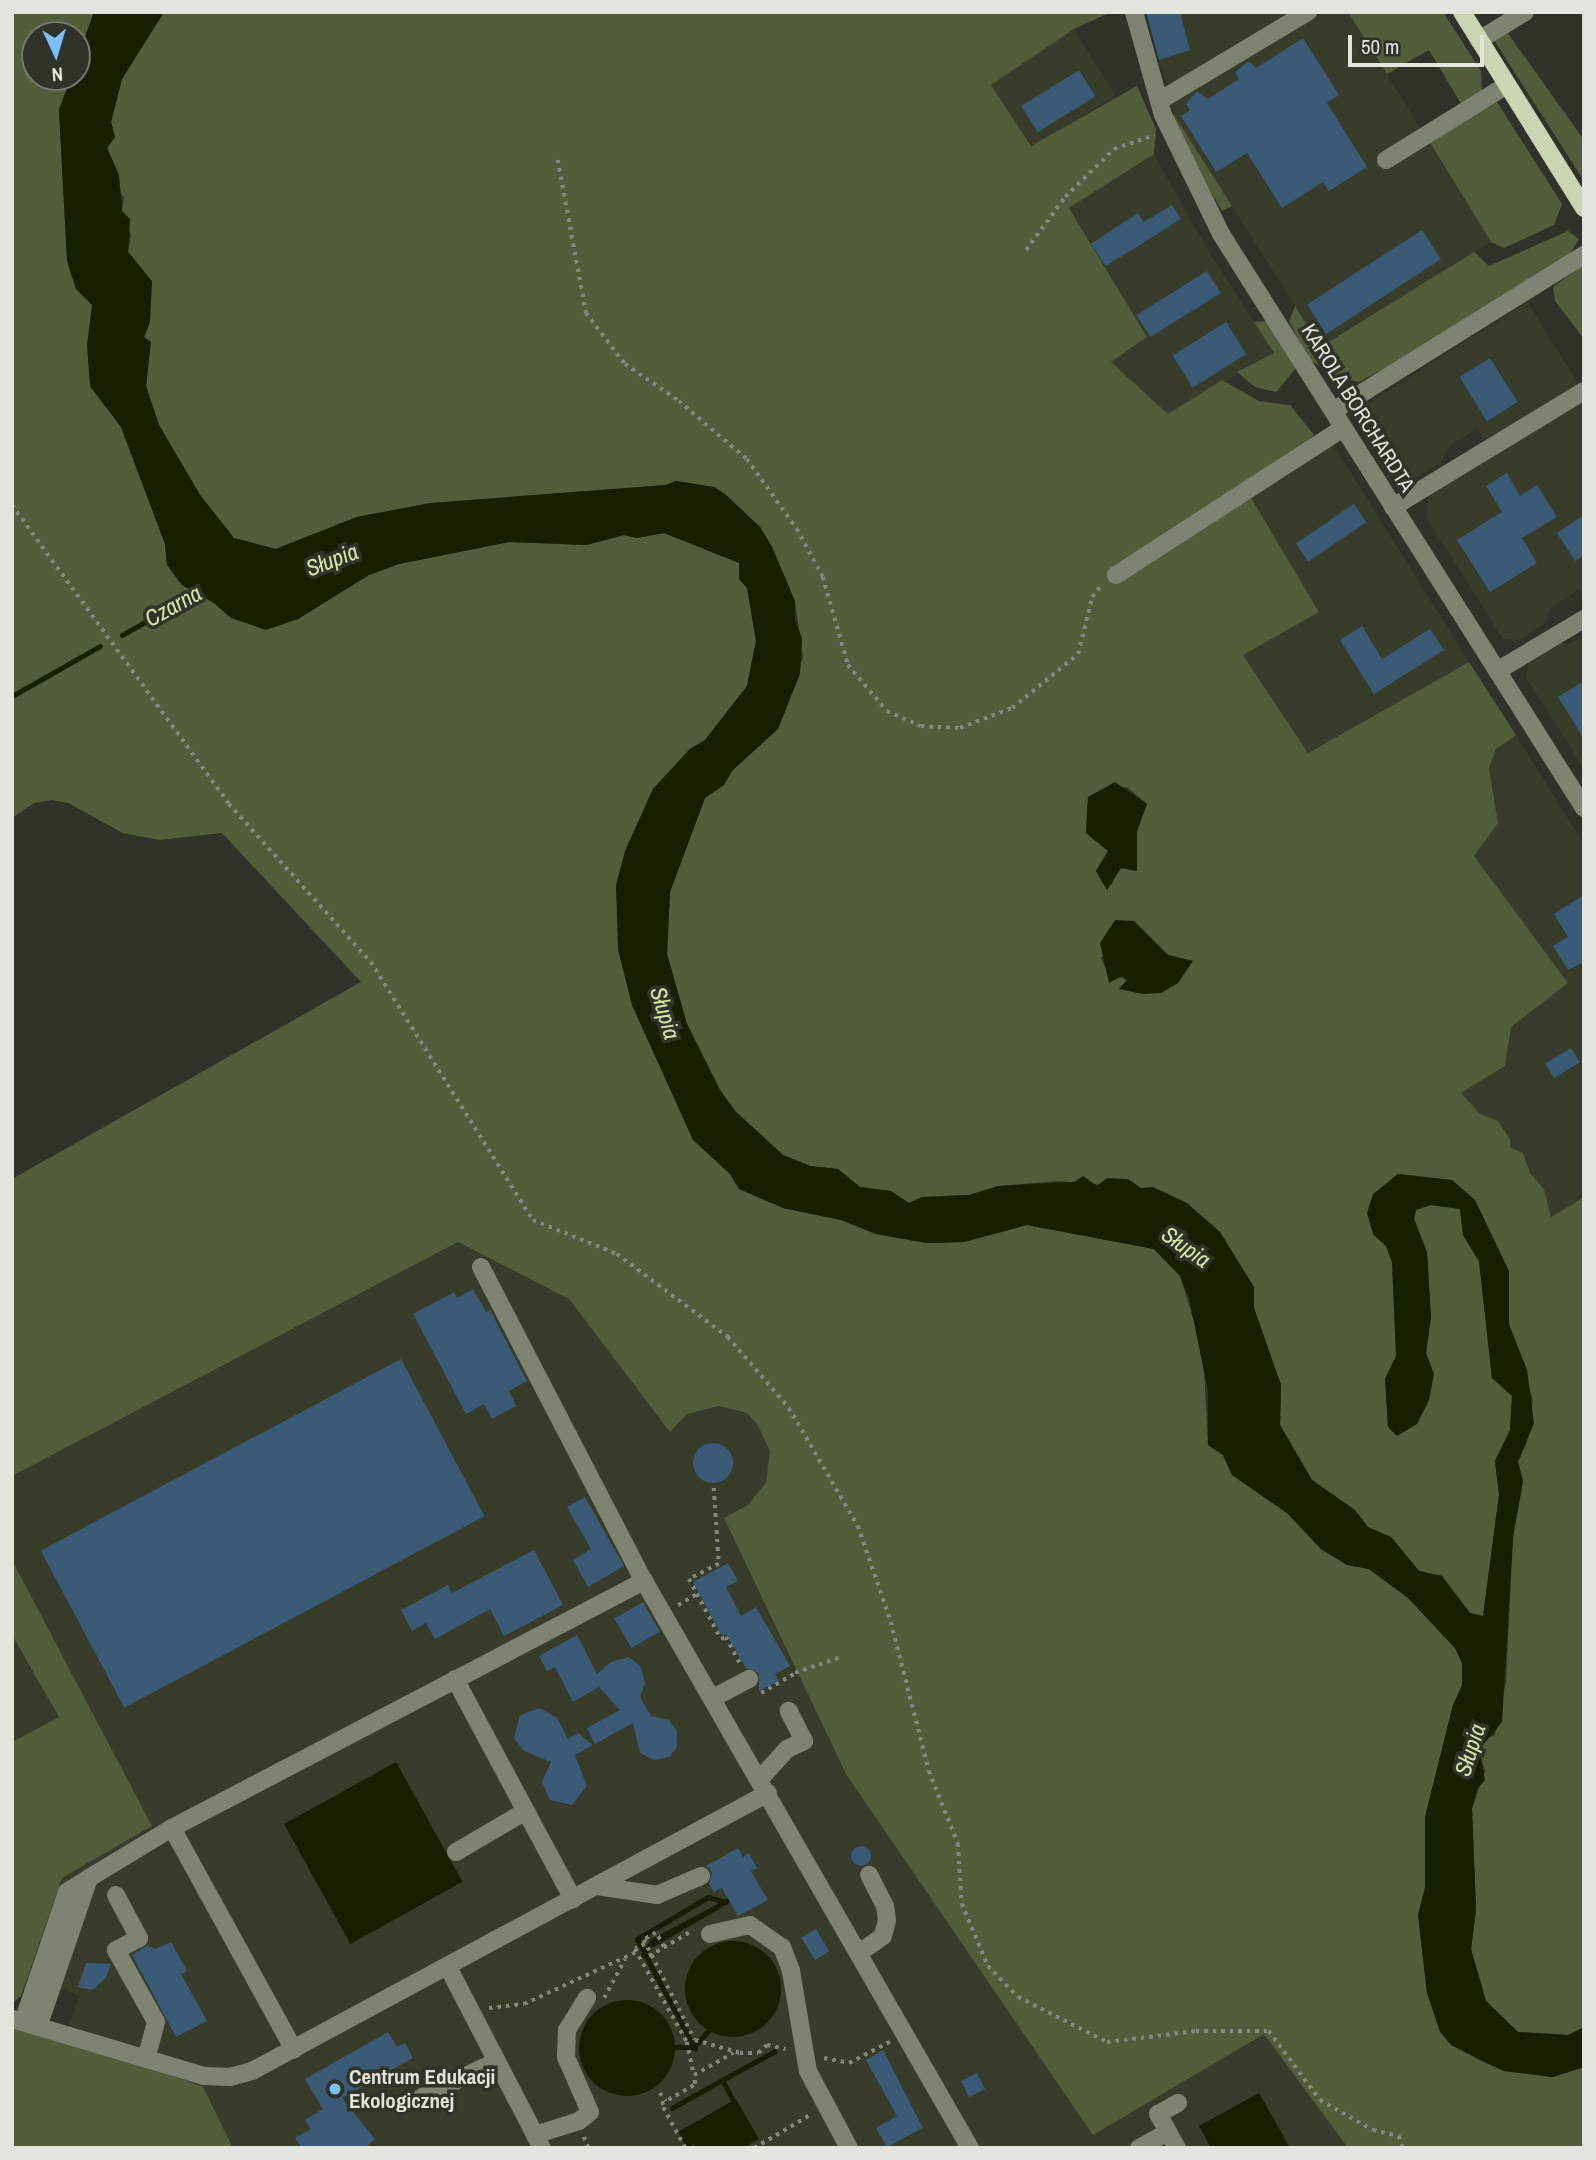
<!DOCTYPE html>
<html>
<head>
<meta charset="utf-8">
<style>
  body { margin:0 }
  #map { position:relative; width:1596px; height:2160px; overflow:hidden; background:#303329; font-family:"Archivo Narrow",sans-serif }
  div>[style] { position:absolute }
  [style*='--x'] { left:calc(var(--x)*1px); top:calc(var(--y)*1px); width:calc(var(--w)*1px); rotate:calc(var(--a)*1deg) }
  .built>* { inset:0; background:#373c2b; transform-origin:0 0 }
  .green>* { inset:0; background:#525d39 }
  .water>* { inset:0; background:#161f00; transform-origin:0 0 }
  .round { border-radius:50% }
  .stream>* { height:5px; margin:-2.5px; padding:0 2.5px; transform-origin:2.5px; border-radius:2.5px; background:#161f00 }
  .building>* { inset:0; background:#3a5a76; transform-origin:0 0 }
  .path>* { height:3.5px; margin-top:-1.75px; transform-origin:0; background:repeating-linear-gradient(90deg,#84877f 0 3.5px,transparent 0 8.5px) }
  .minor>* { height:18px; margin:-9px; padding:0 9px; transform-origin:9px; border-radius:9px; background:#7e8472 }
  .major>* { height:18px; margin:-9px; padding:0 9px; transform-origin:9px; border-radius:9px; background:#cad6b1 }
  .dots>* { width:19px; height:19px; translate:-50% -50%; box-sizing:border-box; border:4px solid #303329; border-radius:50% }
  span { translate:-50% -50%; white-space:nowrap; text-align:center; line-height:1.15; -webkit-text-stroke:7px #303329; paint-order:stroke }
  .street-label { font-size:21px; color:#e2e5de }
  .poi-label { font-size:21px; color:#e2e5de; font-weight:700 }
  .left { translate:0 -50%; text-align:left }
  .water-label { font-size:23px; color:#d5e9a7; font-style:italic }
  .frame { position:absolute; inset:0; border:14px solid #e2e5de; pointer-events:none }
  .north { position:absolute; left:21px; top:21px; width:70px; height:70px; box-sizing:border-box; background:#303329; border:2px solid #777a71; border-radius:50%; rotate:176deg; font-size:19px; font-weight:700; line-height:28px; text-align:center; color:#e2e5de }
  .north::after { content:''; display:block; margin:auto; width:24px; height:32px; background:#7bbef8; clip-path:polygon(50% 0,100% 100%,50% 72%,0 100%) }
  .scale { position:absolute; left:1348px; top:35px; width:136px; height:32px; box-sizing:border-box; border:4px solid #e2e5de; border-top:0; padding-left:9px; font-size:21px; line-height:24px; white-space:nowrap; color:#e2e5de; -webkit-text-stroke:5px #303329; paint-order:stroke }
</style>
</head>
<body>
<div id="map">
  <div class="built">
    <i style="clip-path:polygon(1146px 12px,1348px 12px,1491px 242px,1330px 341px,1316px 339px,1175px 116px)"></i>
    <i style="left:1074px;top:29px;width:78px;height:100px;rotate:58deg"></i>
    <i style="clip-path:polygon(1154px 154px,1206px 247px,1274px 353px,1168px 415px,1110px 362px,1147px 337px,1069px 207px)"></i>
    <i style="clip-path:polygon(1527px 302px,1580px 386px,1486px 442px,1477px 429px,1449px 446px,1442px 462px,1413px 479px,1401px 475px,1364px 418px,1369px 403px)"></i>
    <i style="clip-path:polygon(1584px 397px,1584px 597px,1579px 590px,1550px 608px,1546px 623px,1520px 640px,1503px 639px,1426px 517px,1429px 495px)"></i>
    <i style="clip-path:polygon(1333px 444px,1469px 662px,1308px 753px,1243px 655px,1319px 612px,1250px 496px)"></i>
    <i style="clip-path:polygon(1584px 635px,1584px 768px,1526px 678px,1529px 661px,1558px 642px,1570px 644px)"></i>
    <i style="clip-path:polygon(1516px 735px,1584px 844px,1584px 1197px,1551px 1217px,1544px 1189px,1530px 1173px,1523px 1153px,1510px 1147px,1460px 1093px,1505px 1066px,1511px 1027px,1568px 983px,1474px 856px,1498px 823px,1489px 768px,1496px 749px)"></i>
    <i style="clip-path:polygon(458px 1242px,569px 1299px,670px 1431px,687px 1414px,719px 1406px,747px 1413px,757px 1424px,770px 1451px,766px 1482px,748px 1505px,724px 1518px,1092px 2134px,1264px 2034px,1348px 2148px,233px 2148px,202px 2087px,62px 2044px,80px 1996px,26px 1978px,62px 1878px,152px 1826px,12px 1560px,12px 1476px)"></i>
    <i style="clip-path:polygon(12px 1635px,59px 1717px,12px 1742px)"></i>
  </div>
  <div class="green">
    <i style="clip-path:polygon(12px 12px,94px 12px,77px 59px,77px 35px,35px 35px,35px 77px,71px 77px,59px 110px,67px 260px,71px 276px,92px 305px,90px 386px,121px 427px,165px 544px,167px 565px,182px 585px,214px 603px,231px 618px,277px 623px,298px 619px,369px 575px,399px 564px,509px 542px,586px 545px,624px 535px,637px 538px,664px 533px,739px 563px,739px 579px,747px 588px,756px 641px,747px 686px,705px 740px,690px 749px,653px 789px,625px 851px,618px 949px,632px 1005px,693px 1139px,730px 1174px,739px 1189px,783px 1208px,841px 1220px,876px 1234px,927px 1243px,964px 1242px,1027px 1225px,1154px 1249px,1180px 1276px,1203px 1351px,1208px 1445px,1223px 1455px,1232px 1475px,1287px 1513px,1321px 1549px,1347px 1565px,1369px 1569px,1408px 1598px,1455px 1648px,1462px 1663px,1463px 1685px,1453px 1705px,1425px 1817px,1425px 1888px,1418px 1915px,1427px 1993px,1451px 2045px,1485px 2063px,1504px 2071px,1553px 2077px,1584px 2067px,1584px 2148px,1348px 2148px,1264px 2034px,1093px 2135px,846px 1774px,724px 1518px,748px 1505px,766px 1482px,770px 1451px,757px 1424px,747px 1413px,719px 1406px,687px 1414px,670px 1432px,569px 1299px,458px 1242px,12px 1476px,12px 1179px,361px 982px,222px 833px,159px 840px,123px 833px,68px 803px,52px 800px,34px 803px,12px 818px)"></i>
    <i style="clip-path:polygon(evenodd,164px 12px,1111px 12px,1074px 29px,991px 85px,1031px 146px,1137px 86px,1156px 129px,1154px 154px,1069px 208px,1147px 337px,1111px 362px,1168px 414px,1222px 380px,1259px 401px,1290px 405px,1314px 435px,1250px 496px,1319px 612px,1243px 655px,1308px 753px,1469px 662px,1516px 735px,1496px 749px,1489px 768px,1498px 823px,1474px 856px,1568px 983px,1511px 1027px,1505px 1066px,1461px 1093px,1480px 1114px,1498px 1121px,1510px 1139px,1510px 1147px,1523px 1153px,1530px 1173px,1544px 1189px,1551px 1217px,1584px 1197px,1584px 2027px,1569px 2035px,1518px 2032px,1486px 2001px,1471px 1949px,1476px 1910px,1472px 1809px,1485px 1771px,1479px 1750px,1482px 1741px,1495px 1735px,1506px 1681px,1513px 1537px,1523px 1481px,1518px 1462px,1527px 1442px,1533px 1399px,1509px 1324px,1508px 1271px,1475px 1200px,1452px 1180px,1398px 1174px,1373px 1234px,1386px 1246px,1392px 1262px,1396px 1356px,1385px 1379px,1388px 1427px,1434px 1374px,1426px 1353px,1431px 1317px,1427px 1252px,1414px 1219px,1416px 1209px,1431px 1205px,1460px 1209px,1463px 1235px,1479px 1261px,1492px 1378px,1512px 1396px,1510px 1430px,1495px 1461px,1499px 1495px,1483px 1616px,1470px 1613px,1442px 1576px,1419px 1571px,1391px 1537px,1368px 1527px,1355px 1510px,1312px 1480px,1280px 1425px,1281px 1385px,1254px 1308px,1254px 1287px,1237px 1262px,1141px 1188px,1059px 1181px,998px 1186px,969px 1195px,922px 1197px,909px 1203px,891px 1191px,860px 1187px,838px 1169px,810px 1166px,783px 1155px,736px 1112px,720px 1090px,687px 1024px,667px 954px,670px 892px,705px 798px,724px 785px,732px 771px,765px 740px,803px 658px,795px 601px,772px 547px,760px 527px,726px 495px,714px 487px,676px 481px,666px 485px,431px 503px,357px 517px,275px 549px,234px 538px,200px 495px,159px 425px,146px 386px,151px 342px,144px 337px,150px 322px,135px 260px,128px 252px,131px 235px,122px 211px,124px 197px,118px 191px,119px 175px,107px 148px,115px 137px,111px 122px,122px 79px,164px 12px,1127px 787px,1147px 804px,1137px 831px,1137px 871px,1121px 868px,1114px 875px,1112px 885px,1103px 884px,1096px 871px,1108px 851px,1086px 833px,1088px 797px,1127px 787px,164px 12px,1134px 921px,1168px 955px,1192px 961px,1120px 988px,1127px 980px,1107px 972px,1101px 958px,1134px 921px)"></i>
    <i style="clip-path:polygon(1348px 12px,1443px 12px,1481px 71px,1482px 93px,1463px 107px,1429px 50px,1387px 74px)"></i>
    <i style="clip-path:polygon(1507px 32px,1584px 140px,1584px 181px,1494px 40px)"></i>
    <i style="clip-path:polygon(1497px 102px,1562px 204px,1554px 225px,1504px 248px,1491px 242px,1429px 141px)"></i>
    <i style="clip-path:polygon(1174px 113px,1175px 116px,1232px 206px,1222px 211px,1175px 130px)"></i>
    <i style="clip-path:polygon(1568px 231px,1579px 239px,1569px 255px,1444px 336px,1359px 382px,1341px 378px,1309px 360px,1289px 321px,1295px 306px,1316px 339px,1330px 341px,1474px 252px,1489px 266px)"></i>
    <i style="clip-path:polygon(1584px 264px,1584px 339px,1555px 301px,1553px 287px)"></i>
    <i style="clip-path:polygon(1267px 321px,1296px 368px,1276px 392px,1255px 387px,1237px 372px,1274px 353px,1254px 322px)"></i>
    <i style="clip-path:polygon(12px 1560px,152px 1826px,62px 1878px,21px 1996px,12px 2003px,12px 1742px,59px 1717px,12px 1635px)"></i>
    <i style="clip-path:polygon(38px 2027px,203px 2087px,233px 2148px,12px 2148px,12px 2028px)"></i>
  </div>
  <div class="water">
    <i style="clip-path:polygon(94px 12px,164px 12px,122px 79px,111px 122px,115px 137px,107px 148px,119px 175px,122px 211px,130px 219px,128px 252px,152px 281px,150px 322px,144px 337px,151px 342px,146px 386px,159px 425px,200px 495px,234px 538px,276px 549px,357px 517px,431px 503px,666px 485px,676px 481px,714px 487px,726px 495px,760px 527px,772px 547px,795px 601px,795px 620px,802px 638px,800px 674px,778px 729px,732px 771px,724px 785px,705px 798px,670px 892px,667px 954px,687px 1024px,720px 1090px,736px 1112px,783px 1155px,810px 1166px,838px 1169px,860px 1187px,891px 1191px,909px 1203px,922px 1197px,969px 1195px,998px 1186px,1074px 1182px,1083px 1176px,1097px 1186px,1107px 1178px,1128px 1179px,1141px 1188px,1153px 1187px,1187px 1203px,1220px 1232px,1254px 1287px,1254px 1308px,1281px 1385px,1280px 1425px,1312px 1480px,1355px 1510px,1368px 1527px,1391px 1537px,1419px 1571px,1442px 1576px,1470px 1613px,1483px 1616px,1499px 1495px,1495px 1461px,1510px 1430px,1512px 1396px,1492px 1378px,1479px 1261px,1463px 1235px,1460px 1209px,1431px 1205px,1416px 1210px,1414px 1219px,1427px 1252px,1431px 1317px,1426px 1353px,1434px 1374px,1429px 1400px,1417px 1424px,1397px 1436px,1388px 1427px,1385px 1379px,1396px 1356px,1392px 1262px,1386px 1246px,1373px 1234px,1367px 1213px,1373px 1194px,1398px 1174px,1452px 1180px,1475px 1200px,1509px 1271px,1509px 1324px,1527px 1370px,1534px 1423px,1518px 1462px,1523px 1481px,1513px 1537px,1502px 1722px,1479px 1750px,1485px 1780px,1477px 1789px,1472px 1809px,1476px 1910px,1471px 1949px,1486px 2001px,1518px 2032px,1568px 2035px,1584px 2027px,1584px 2067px,1553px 2077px,1504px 2071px,1451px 2045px,1440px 2032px,1427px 1993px,1418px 1915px,1425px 1888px,1425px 1817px,1453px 1705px,1462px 1685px,1462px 1663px,1455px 1648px,1408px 1598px,1369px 1569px,1347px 1565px,1321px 1549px,1287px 1513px,1232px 1475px,1223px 1455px,1208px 1445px,1208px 1391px,1189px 1298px,1180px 1276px,1154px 1249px,1027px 1225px,964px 1242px,927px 1243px,876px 1234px,841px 1220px,783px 1208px,739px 1189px,730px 1174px,693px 1140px,632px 1005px,618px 949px,616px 885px,625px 851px,653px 789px,690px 749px,705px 740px,747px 686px,756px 641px,747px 588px,739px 579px,739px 563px,664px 533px,637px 538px,624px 535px,586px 545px,509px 542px,399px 564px,369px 575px,298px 619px,266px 630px,231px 618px,214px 603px,182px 585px,167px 565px,165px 544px,121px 427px,90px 386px,87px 345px,92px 305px,76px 289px,67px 260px,59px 110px,71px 77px,77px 77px,77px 59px)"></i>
    <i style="clip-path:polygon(1115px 782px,1147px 804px,1137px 831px,1137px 871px,1121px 868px,1107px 890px,1096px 871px,1108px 851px,1086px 833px,1088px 797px)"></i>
    <i style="clip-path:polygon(1115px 920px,1134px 921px,1168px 955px,1193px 961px,1178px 983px,1161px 993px,1143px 994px,1119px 989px,1127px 980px,1122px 976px,1109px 983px,1100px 943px)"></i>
    <i style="left:396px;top:1762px;width:137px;height:128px;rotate:61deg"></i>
    <i class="round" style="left:685px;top:1941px;width:96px;height:96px"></i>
    <i class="round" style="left:579px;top:2000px;width:96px;height:96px"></i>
    <i style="clip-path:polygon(1259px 2093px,1290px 2148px,1211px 2148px,1199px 2126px)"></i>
    <i style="clip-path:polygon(736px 2099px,759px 2139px,743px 2148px,692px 2148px,695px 2144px,687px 2148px,678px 2132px)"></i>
  </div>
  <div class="stream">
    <i style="--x:122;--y:635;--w:91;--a:-29.7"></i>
    <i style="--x:12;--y:696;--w:101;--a:-29.6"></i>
    <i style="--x:649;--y:1946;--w:91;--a:-30.2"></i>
    <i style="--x:643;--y:1955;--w:17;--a:-57"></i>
    <i style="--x:652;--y:1941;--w:77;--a:-27.9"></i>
    <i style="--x:675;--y:2047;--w:19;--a:0"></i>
    <i style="--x:694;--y:2047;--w:23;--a:-49"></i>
    <i style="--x:695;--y:2049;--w:124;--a:-117.8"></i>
    <i style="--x:637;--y:1939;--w:82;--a:-30.6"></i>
    <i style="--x:708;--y:1897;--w:18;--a:16"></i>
    <i style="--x:733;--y:2100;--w:23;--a:-119"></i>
    <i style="--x:722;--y:2080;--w:60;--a:-28.7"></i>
    <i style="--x:672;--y:2108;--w:57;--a:-29.2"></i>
  </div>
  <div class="building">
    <i style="clip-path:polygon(1146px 12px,1180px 12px,1190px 50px,1159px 60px)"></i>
    <i style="clip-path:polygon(1303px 38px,1339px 95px,1327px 103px,1367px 167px,1329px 191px,1323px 182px,1282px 208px,1247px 153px,1216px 172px,1181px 116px,1190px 110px,1186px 104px,1197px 91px,1208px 99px,1239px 79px,1235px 72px,1249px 61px,1256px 68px)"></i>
    <i style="left:1079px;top:70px;width:31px;height:68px;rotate:58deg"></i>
    <i style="clip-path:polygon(1172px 205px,1181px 219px,1106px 266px,1091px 244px,1138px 213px,1144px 222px)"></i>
    <i style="left:1422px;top:230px;width:35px;height:137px;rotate:57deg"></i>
    <i style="left:1207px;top:271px;width:26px;height:83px;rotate:58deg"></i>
    <i style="left:1226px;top:322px;width:38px;height:63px;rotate:58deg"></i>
    <i style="left:1490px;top:358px;width:52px;height:36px;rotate:58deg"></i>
    <i style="clip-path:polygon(1507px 473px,1520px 496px,1537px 485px,1557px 517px,1522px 538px,1537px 563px,1490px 592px,1457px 540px,1502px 512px,1486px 486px)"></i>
    <i style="left:1354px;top:504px;width:22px;height:70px;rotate:56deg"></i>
    <i style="clip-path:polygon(1584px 515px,1584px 555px,1575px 561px,1557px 533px)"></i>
    <i style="clip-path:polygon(1362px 626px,1382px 659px,1430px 629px,1444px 650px,1374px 694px,1340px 640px)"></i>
    <i style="clip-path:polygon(1584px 681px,1584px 739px,1558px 697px)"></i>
    <i style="clip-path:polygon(1584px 895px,1584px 962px,1568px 970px,1553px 946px,1568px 937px,1554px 914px)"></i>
    <i style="left:1571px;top:1048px;width:17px;height:30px;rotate:59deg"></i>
    <i style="clip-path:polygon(473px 1289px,486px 1312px,490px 1310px,527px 1381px,509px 1391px,516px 1406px,492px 1419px,484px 1404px,466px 1414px,413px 1314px,454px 1292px,457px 1298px)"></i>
    <i style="left:401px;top:1359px;width:178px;height:408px;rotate:62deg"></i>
    <i class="round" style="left:693px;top:1443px;width:40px;height:40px"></i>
    <i style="clip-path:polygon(585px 1497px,624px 1566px,588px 1587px,573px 1560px,591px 1549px,567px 1507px)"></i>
    <i style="clip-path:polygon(534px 1550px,563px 1605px,504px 1636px,490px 1609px,435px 1639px,426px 1623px,412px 1631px,401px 1610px,448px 1585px,452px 1593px)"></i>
    <i style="clip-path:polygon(728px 1563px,738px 1581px,726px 1587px,741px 1616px,756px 1607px,790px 1666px,775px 1674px,779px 1681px,759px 1691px,759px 1673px,746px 1668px,726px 1634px,722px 1636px,693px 1582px)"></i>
    <i style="left:643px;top:1602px;width:34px;height:33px;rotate:60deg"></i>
    <i style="clip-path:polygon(577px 1635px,597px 1674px,611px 1662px,629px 1657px,640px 1666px,645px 1683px,640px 1697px,651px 1716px,669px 1720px,677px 1731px,677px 1747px,669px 1757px,654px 1760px,640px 1753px,633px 1723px,595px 1744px,587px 1728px,620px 1710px,599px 1687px,573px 1702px,555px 1667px,547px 1671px,539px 1656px)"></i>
    <i style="clip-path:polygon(540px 1708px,557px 1718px,568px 1739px,578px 1733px,593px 1745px,575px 1755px,587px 1786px,572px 1805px,550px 1800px,542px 1782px,551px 1762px,524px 1751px,514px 1738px,520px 1715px)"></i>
    <i class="round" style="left:851px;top:1846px;width:20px;height:20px"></i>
    <i style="clip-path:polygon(738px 1848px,743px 1857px,749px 1853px,757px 1868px,751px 1871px,768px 1900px,738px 1916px,722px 1888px,714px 1892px,709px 1884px,712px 1872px,706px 1866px)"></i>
    <i style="left:816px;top:1929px;width:26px;height:17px;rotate:59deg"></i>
    <i style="clip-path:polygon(171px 1942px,187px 1971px,181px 1974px,207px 2021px,176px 2037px,132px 1955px,148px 1945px,155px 1949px)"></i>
    <i style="clip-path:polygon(86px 1963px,111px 1964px,106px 1978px,92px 1990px,78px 1987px)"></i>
    <i style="clip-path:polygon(388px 2032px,397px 2047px,405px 2043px,413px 2058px,342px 2098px,375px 2139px,365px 2148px,302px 2148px,295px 2138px,311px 2129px,305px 2120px,323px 2109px,305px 2079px)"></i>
    <i style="clip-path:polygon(883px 2050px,923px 2128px,887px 2147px,876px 2128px,897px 2116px,866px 2060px)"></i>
    <i style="left:977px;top:2073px;width:18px;height:18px;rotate:63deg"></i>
  </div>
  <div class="path">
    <i style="--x:558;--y:160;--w:156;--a:79.6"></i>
    <i style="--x:586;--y:313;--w:64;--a:52.6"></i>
    <i style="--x:625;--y:364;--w:65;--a:34.4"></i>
    <i style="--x:679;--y:401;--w:89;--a:40.5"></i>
    <i style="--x:747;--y:459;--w:86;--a:54.5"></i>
    <i style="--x:797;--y:529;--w:55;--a:61.6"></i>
    <i style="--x:823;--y:577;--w:91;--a:74.1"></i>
    <i style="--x:848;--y:665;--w:60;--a:49.7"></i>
    <i style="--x:887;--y:711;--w:37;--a:24"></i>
    <i style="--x:921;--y:726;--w:39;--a:3"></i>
    <i style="--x:960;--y:728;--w:56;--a:-21"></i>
    <i style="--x:1012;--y:708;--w:85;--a:-39.3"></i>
    <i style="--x:1078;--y:654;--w:59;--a:-76.2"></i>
    <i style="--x:1092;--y:597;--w:16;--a:-52"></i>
    <i style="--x:1026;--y:250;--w:66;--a:-53.7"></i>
    <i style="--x:1065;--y:197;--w:69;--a:-44.4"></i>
    <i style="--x:1114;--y:149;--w:43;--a:-18.9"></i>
    <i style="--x:12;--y:505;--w:369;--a:54"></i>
    <i style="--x:229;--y:804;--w:212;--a:48.1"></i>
    <i style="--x:371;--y:962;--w:305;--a:57.9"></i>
    <i style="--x:533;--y:1220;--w:91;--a:22"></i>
    <i style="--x:617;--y:1254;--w:139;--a:36.8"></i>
    <i style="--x:728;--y:1337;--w:94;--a:49.3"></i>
    <i style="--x:789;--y:1408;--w:137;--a:59.7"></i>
    <i style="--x:858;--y:1526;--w:102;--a:71"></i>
    <i style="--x:891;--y:1622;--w:154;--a:75.7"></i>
    <i style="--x:929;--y:1771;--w:79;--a:68.3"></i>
    <i style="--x:958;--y:1844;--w:60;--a:86.2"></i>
    <i style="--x:962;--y:1904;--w:67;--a:67.2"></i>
    <i style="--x:988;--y:1966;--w:43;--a:45.9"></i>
    <i style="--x:1018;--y:1997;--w:100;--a:26.8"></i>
    <i style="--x:1107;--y:2042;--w:90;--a:-7"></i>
    <i style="--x:1196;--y:2031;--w:73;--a:0"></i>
    <i style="--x:1269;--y:2031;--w:86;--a:53.5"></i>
    <i style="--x:1320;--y:2100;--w:61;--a:29.5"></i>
    <i style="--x:1373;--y:2130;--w:27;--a:13"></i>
    <i style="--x:1399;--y:2136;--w:13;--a:72"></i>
    <i style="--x:714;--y:1488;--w:76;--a:86.2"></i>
    <i style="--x:719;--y:1564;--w:34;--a:153"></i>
    <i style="--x:689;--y:1579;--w:68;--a:61.9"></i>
    <i style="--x:721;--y:1639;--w:5;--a:-22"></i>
    <i style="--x:726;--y:1637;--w:30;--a:62"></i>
    <i style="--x:678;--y:1605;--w:22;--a:-30"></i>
    <i style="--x:761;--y:1693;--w:39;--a:-30"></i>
    <i style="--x:795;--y:1673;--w:46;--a:-19.2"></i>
    <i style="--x:645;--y:1944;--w:11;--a:153"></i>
    <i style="--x:635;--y:1949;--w:107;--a:60.8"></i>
    <i style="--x:687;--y:2042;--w:34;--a:78"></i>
    <i style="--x:664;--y:1947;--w:16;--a:-120"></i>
    <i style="--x:656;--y:1933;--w:14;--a:150"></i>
    <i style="--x:644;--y:1940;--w:112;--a:63"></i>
    <i style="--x:695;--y:2040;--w:47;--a:16.1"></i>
    <i style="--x:740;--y:2053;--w:18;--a:0"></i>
    <i style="--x:758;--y:2053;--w:12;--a:-42"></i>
    <i style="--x:767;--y:2045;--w:19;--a:12"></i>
    <i style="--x:649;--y:1956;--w:50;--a:-30.2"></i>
    <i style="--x:604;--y:1998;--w:44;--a:-61.7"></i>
    <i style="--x:489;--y:2008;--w:35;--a:-7"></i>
    <i style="--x:524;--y:2004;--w:123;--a:-24.9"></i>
    <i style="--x:824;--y:2058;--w:25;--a:11"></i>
    <i style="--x:849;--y:2063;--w:47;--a:-27.6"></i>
    <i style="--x:660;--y:2093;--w:10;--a:53"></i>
    <i style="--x:584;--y:2137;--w:12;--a:66"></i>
    <i style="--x:685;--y:2148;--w:50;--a:-118.6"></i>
    <i style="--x:661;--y:2104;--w:39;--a:-30"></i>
    <i style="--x:695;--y:2084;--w:9;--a:-96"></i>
    <i style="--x:694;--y:2075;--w:45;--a:-29.4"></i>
    <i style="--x:754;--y:2148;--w:67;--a:-30.4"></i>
  </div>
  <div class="minor">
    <i style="--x:1134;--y:12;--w:107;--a:74.3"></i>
    <i style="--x:1163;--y:115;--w:132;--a:64"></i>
    <i style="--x:1221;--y:234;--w:679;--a:57.69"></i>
    <i style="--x:1479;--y:40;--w:54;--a:-31.3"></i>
    <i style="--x:1159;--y:101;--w:174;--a:-30.9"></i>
    <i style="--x:1386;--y:160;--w:142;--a:-31.8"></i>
    <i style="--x:1333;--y:411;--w:296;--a:-31.9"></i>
    <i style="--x:1393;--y:507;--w:223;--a:-31.3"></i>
    <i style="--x:1116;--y:575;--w:270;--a:-32.9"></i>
    <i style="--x:1497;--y:671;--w:101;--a:-30.9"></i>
    <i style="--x:481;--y:1267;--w:354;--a:62.6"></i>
    <i style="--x:644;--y:1581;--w:654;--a:60.1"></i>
    <i style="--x:455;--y:1679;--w:250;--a:61.8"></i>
    <i style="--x:713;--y:1698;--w:41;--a:-27.8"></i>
    <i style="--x:760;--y:1779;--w:40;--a:-48"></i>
    <i style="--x:787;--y:1749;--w:19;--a:-25"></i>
    <i style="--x:804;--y:1741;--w:34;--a:-117"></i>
    <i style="--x:172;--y:1828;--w:253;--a:61.2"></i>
    <i style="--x:456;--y:1852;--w:81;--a:-30.4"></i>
    <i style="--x:597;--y:1886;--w:61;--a:8.5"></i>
    <i style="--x:657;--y:1895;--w:48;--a:-23.4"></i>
    <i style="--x:116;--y:1895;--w:49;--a:61.9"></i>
    <i style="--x:139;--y:1938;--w:26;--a:152"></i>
    <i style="--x:116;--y:1950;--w:82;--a:60.9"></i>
    <i style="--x:156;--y:2022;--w:38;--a:105"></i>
    <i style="--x:710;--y:1934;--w:41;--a:-12.7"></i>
    <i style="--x:750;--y:1925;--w:39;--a:35"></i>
    <i style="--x:782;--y:1947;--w:26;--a:69"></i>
    <i style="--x:791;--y:1971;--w:101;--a:80.4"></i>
    <i style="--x:808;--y:2071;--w:87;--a:62"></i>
    <i style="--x:859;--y:1953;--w:29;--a:-35"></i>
    <i style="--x:883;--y:1936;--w:16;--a:-76"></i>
    <i style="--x:887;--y:1920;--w:14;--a:-98"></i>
    <i style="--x:885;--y:1906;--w:35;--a:-117"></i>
    <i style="--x:448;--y:1967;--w:204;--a:62.6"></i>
    <i style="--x:12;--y:2019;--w:200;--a:16.5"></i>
    <i style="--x:204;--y:2076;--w:26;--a:2"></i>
    <i style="--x:230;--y:2077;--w:23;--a:-15"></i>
    <i style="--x:252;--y:2071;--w:586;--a:-28.31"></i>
    <i style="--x:23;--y:2022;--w:137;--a:-71.3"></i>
    <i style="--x:67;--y:1892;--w:26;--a:-32"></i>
    <i style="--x:38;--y:2027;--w:157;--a:-71.1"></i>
    <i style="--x:89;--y:1878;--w:97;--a:-31.1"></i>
    <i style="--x:172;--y:1828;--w:533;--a:-27.62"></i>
    <i style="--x:422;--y:2097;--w:83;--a:-25.6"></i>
    <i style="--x:535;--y:2135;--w:46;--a:-17.7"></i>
    <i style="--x:579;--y:2121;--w:14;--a:-39"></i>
    <i style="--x:590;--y:2112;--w:60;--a:-113.6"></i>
    <i style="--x:566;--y:2057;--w:27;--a:-88"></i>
    <i style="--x:567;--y:2030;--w:38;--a:-58"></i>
    <i style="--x:1139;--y:2148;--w:33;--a:-29"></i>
    <i style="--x:1177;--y:2148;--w:39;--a:-119"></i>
    <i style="--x:1158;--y:2114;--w:23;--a:-29"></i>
  </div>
  <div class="major">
    <i style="--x:1462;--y:12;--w:231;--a:58.1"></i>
  </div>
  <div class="dots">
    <i style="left:335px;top:2089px;background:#7bbef8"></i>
  </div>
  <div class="street-label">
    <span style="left:1358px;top:408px;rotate:58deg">KAROLA BORCHARDTA</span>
  </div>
  <div class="poi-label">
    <span class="left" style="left:349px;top:2089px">Centrum Edukacji<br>Ekologicznej</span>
  </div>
  <div class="water-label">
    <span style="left:332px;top:560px;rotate:-21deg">Słupia</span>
    <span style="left:173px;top:606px;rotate:-29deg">Czarna</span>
    <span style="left:665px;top:1013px;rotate:73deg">Słupia</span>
    <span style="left:1186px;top:1247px;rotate:35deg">Słupia</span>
    <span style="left:1470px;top:1750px;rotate:-72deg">Słupia</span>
  </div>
  <div class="frame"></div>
  <div class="north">N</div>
  <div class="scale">50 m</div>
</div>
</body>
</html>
